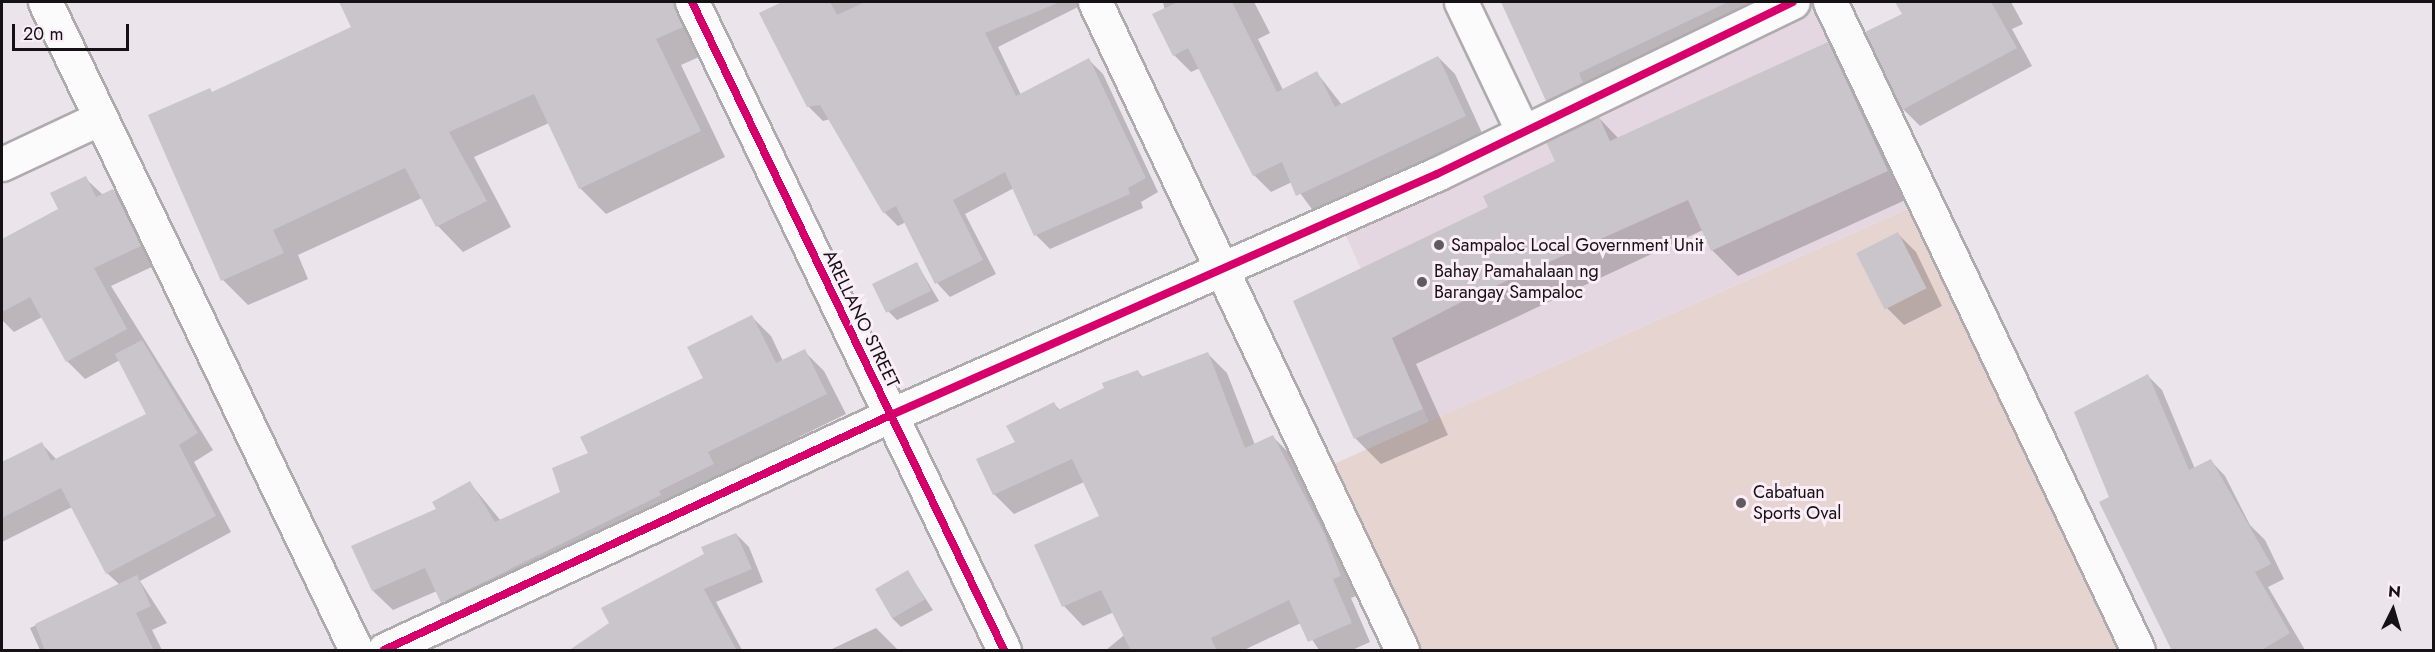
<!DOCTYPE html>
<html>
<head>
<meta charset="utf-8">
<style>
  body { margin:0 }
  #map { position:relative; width:2435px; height:652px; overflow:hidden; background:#ebe4ea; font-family:Jost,sans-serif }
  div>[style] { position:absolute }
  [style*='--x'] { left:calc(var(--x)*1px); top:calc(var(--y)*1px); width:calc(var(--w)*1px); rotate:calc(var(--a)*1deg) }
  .built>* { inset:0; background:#e5d7e2; transform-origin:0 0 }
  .green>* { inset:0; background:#e6d4d0 }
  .shadow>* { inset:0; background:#0003 }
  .building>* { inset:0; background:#c9c5ca; transform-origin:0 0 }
  .roads { filter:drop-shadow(2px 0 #afaaae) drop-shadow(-2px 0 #afaaae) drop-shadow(0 2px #afaaae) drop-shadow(0 -2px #afaaae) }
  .minor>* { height:33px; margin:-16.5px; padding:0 16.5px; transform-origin:16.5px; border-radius:16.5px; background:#fcfbfc }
  .cycleway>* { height:8px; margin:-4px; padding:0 4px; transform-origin:4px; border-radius:4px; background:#d6006c }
  .dots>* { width:16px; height:16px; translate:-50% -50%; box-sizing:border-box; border:3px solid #fbeef8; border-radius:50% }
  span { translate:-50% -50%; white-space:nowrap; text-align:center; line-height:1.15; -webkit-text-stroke:6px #fbeef8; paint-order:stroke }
  .poi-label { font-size:18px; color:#151114 }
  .left { translate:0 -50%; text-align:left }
  .street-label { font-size:18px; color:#151114 }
  .frame { position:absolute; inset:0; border:3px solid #151114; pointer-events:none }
  .north { position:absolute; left:2363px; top:580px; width:60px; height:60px; -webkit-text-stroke:4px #fbeef8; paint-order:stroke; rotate:5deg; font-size:16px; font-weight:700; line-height:24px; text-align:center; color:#151114 }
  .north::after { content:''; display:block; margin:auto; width:21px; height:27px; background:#151114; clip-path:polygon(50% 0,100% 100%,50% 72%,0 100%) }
  .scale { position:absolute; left:12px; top:24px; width:117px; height:27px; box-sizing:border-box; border:3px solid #151114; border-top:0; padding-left:8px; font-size:18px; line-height:21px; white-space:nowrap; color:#151114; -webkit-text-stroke:4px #fbeef8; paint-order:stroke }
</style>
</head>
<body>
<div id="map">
  <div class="built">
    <i style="left:1821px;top:2px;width:224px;height:529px;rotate:66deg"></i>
  </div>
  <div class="green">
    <i style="clip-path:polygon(1912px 207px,2119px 650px,1416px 650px,1327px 467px)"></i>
  </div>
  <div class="shadow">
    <i style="clip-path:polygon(351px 2px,699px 2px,708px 53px,681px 65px,725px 157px,606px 214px,580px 188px,549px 123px,474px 157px,511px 227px,463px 252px,438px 226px,422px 198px,298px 255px,308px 279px,248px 305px,223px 280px,213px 93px,353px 28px,342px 6px)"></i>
    <i style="clip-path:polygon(789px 2px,1077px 2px,1080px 6px,998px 47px,1021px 95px,1089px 60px,1103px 74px,1158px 192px,1141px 202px,1143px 208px,1050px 249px,1036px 235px,1014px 188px,965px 214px,996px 274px,950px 297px,937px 283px,906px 222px,898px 226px,884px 212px,830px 119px,823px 121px,809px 107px,761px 14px)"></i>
    <i style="clip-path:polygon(1163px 2px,1254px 2px,1270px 33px,1258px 39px,1283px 90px,1317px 73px,1342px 105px,1438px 57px,1455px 74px,1482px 133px,1314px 212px,1292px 182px,1271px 192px,1254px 175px,1200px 68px,1191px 72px,1174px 55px)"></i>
    <i style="clip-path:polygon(1502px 2px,1804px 2px,1573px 126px,1547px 100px)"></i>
    <i style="clip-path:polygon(1897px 2px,2011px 2px,2023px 24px,2012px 29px,2032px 66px,1920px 126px,1903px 109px,1904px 15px)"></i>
    <i style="clip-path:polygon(1828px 44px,1854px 70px,1912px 197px,1738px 276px,1712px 250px,1703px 230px,1416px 364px,1448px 435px,1381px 464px,1356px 439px,1295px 302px,1490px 208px,1557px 162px,1599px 118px,1619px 139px)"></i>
    <i style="clip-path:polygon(85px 178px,103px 195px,113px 191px,131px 208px,158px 264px,111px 286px,213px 450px,194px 462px,231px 532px,140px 581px,167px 623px,152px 630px,162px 650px,40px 650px,30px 628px,120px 585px,107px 573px,72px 507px,2px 542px,2px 462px,42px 444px,57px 460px,148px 415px,120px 360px,85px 379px,67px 361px,42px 317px,14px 332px,2px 320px,2px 240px,60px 210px)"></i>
    <i style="clip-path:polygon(1898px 234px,1916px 252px,1942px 306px,1904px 325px,1886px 307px)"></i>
    <i style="clip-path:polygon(917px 264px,939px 301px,897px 320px,888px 311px)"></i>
    <i style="clip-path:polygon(751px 316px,771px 336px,783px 361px,804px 351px,824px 371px,846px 414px,727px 472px,732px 484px,462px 622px,437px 591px,393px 610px,373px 591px,438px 510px,470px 483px,501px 521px,562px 492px,590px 454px,705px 379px)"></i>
    <i style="clip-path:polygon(1208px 354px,1227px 373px,1255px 445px,1273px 437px,1292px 456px,1359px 595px,1351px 598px,1370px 642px,1352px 650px,1319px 650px,1301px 623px,1244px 650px,1106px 650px,1200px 573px,1083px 626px,1064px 606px,1036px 546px,1101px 517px,1084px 482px,1014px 514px,994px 494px,978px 460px,1017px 443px,1054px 404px,1061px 411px,1138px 372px,1144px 378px)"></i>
    <i style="clip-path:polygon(2148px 376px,2162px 390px,2195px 469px,2211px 461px,2225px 476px,2250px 525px,2265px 540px,2284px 579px,2268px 587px,2305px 650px,2173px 650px,2111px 498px)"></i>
    <i style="clip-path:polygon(736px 534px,749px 547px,763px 582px,716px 602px,742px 650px,619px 650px,706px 555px)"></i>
    <i style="clip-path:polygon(908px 572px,933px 610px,901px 627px,892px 618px)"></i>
    <i style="clip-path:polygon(876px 628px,898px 650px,830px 650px)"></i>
  </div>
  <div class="building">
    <i style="clip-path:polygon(339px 2px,673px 2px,683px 27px,656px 39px,701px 131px,579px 189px,534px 94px,449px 132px,487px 201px,436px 227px,405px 168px,273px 230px,284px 253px,221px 281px,148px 115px,210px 88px,212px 92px,351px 27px)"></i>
    <i style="clip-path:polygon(782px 2px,830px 2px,837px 15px,865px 2px,1060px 2px,985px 33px,1016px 96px,1089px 58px,1146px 178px,1128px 188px,1130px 194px,1034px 236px,1005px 172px,953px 200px,983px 260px,935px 284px,896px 206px,883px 213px,820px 105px,807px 107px,759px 13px)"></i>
    <i style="clip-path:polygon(1178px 2px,1232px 2px,1277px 92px,1317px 71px,1335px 107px,1438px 56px,1466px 116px,1296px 196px,1282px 162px,1253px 176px,1188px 48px,1173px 56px,1152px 14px)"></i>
    <i style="clip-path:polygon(1501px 2px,1728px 2px,1579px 73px,1583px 83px,1546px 101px)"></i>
    <i style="clip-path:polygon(1895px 2px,1991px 2px,2017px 48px,1902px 110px,1865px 32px,1902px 14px)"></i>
    <i style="clip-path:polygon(1828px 42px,1888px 171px,1711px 251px,1688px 200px,1473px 296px,1392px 338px,1423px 409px,1354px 439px,1293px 301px,1488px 207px,1483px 196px,1555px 161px,1546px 142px,1599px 117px,1610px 141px)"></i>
    <i style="clip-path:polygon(86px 176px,96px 197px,113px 189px,141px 246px,94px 268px,127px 329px,66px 362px,30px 297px,2px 312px,2px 239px,58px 209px,50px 193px)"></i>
    <i style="left:1898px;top:232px;width:63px;height:47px;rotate:63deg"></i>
    <i style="left:917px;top:262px;width:32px;height:50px;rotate:64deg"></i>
    <i style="clip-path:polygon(752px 315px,776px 363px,805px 349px,827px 394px,708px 452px,714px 464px,659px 491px,661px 495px,441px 603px,425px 568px,372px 591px,351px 546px,436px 509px,432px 502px,470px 481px,495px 522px,560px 492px,552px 468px,588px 453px,580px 437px,703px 378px,687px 347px)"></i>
    <i style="clip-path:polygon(142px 340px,198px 433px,179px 445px,216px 516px,106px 574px,61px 488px,2px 518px,2px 462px,42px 442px,51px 461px,146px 414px,115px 354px)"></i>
    <i style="clip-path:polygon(1208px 352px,1245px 448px,1273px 435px,1324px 533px,1341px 576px,1333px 579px,1352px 623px,1308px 642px,1289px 600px,1211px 638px,1217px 651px,1131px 651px,1101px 590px,1062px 607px,1034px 545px,1099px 516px,1072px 459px,993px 495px,976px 459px,1015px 442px,1006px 426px,1054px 402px,1058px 410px,1104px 388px,1102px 383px,1138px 370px,1141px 377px)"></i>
    <i style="clip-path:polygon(2148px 374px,2189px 470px,2211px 459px,2271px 564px,2255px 572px,2290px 633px,2260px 651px,2172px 651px,2099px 502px,2109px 497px,2074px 412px)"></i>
    <i style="clip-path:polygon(736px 533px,752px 569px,704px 589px,737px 651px,568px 651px,609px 623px,601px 608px,704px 554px,701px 547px)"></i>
    <i style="left:908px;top:570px;width:34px;height:38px;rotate:60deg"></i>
    <i style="clip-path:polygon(137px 575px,151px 606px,136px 613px,154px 651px,45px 651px,35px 624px)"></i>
  </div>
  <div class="roads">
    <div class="minor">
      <i style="--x:45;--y:2;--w:719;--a:64.36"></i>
      <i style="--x:692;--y:2;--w:719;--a:64.29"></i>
      <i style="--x:1095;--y:2;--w:717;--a:64.65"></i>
      <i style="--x:1461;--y:2;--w:142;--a:64.5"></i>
      <i style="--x:1830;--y:2;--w:717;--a:64.58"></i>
      <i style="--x:2;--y:164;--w:106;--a:-25.1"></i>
      <i style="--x:384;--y:650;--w:559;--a:-24.87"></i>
      <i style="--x:891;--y:415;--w:597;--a:-23.82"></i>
      <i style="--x:1437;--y:174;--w:395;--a:-25.8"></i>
    </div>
  </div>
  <div class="cycleway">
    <i style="--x:692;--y:2;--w:719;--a:64.29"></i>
    <i style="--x:384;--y:650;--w:559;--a:-24.87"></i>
    <i style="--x:891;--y:415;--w:597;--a:-23.82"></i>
    <i style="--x:1437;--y:174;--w:395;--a:-25.8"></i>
  </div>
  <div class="dots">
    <i style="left:1439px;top:245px;background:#605b5f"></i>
    <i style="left:1422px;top:282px;background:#605b5f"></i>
    <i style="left:1741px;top:503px;background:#605b5f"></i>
  </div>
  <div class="poi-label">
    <span class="left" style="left:1451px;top:245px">Sampaloc Local Government Unit</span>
    <span class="left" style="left:1434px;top:282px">Bahay Pamahalaan ng<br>Barangay Sampaloc</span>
    <span class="left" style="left:1753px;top:503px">Cabatuan<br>Sports Oval</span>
  </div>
  <div class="street-label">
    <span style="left:861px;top:319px;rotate:64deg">ARELLANO STREET</span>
  </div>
  <div class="frame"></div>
  <div class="north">N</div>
  <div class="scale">20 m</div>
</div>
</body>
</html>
